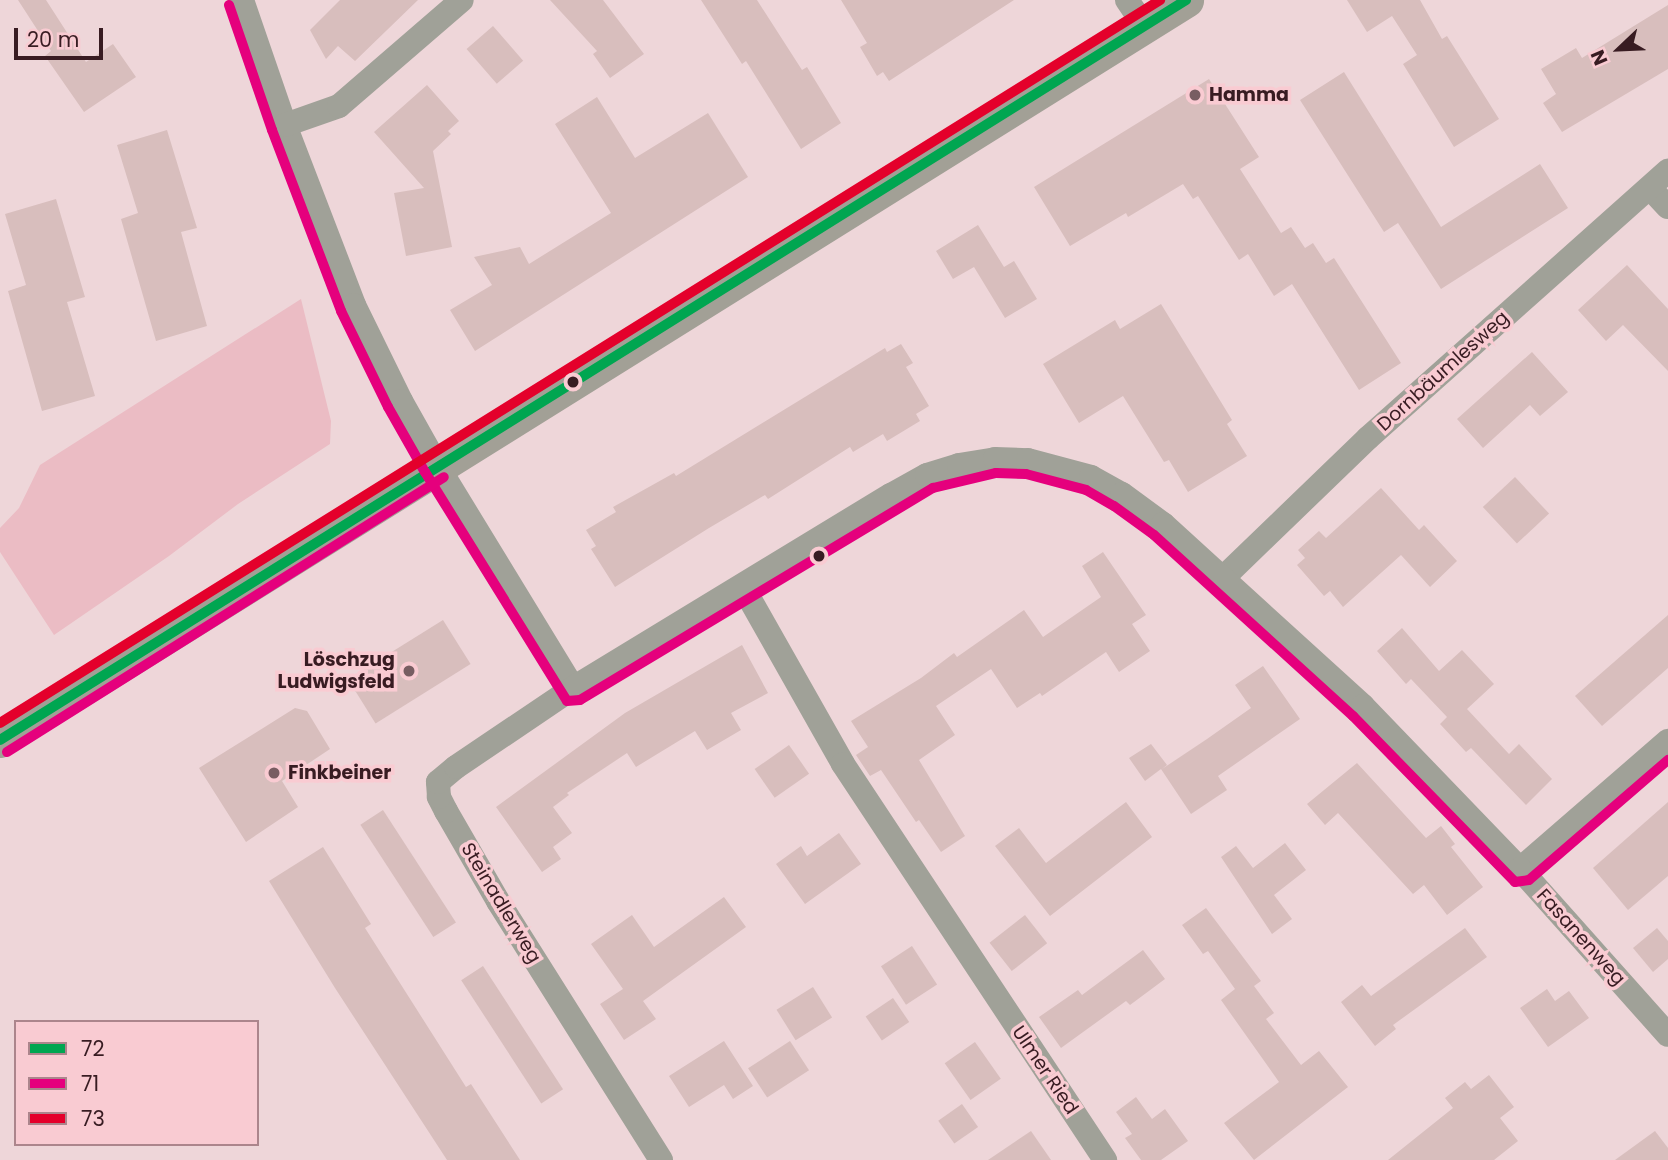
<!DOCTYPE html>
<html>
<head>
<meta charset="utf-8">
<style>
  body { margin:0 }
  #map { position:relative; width:1668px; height:1160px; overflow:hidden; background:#eed6d9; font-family:Poppins,sans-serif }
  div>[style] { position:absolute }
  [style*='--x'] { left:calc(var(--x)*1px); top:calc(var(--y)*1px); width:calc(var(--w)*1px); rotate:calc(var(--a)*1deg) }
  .green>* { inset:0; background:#ebbcc4 }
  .building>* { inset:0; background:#d8bebd; transform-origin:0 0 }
  .street>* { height:24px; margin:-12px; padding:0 12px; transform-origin:12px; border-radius:12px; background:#a0a198 }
  .secondary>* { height:35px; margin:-17.5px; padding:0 17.5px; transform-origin:17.5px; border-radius:17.5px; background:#a2a096 }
  .bus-1>* { height:10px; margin:-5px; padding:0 5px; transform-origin:5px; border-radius:5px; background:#00a651 }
  .bus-2>* { height:10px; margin:-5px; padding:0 5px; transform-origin:5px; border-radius:5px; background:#e5007d }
  .bus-3>* { height:10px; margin:-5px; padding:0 5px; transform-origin:5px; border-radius:5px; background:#e4002b }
  .dots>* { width:19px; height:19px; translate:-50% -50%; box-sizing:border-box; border:4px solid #f9cbd2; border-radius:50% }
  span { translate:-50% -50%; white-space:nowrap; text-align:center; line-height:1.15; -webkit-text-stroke:7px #f9cbd2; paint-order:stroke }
  .poi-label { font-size:19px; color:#381c22; font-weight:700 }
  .left { translate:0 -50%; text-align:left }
  .right { translate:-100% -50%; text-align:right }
  .street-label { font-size:19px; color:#381c22 }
  .legend { position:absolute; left:14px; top:1020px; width:245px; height:126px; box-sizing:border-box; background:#f9cbd2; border:2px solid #ac858c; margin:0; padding:9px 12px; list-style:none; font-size:21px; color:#381c22 }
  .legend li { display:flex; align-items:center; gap:14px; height:35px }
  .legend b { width:35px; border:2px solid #ac858c }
  .north { position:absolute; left:1584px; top:14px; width:70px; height:70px; -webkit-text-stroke:5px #f9cbd2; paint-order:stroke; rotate:247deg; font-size:19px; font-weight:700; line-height:28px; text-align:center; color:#381c22 }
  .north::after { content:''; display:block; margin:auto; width:24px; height:32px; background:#381c22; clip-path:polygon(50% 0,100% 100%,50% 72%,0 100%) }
  .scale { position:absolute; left:14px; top:28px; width:89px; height:32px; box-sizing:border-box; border:4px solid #381c22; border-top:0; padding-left:9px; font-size:21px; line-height:24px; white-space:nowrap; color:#381c22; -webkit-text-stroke:5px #f9cbd2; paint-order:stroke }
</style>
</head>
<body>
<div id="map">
  <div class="green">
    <i style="clip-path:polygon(301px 299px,331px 421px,330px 444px,238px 504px,169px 556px,54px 635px,0 552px,0 528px,19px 508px,40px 465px)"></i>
  </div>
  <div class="building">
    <i style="clip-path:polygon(18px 0,46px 0,86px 62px,113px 44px,136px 77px,84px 112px,45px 56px,51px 51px)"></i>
    <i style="clip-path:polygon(340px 0,418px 0,355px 61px,338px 46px,326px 59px,310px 30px)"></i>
    <i style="clip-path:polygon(550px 0,603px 0,644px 54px,610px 78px,593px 54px,597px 51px)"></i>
    <i style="clip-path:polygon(701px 0,757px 0,802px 70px,807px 67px,841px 123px,801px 149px,746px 61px,742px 64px)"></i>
    <i style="clip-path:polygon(841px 0,1014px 0,889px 81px,883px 72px,877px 76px,860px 47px,867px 43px)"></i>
    <i style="clip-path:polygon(1347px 0,1420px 0,1442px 39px,1447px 36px,1499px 119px,1454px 147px,1403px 64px,1417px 55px,1392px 16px,1367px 32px)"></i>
    <i style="clip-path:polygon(1668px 5px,1668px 69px,1562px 132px,1543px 103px,1556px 94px,1541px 69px,1576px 48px,1582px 58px)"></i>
    <i style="left:493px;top:26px;width:46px;height:35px;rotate:49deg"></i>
    <i style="clip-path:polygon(1344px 72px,1441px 227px,1540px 164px,1568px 208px,1441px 289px,1398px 223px,1384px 232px,1300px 100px)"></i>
    <i style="clip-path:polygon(1209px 79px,1259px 157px,1240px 169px,1281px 233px,1291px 227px,1305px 248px,1313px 243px,1326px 263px,1334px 258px,1401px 363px,1359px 390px,1292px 284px,1274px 296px,1248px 254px,1239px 260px,1198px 196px,1193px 199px,1183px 184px,1128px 217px,1126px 213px,1070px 246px,1034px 187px)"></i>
    <i style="clip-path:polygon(427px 85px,459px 121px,448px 131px,451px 134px,433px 151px,452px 247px,406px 256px,394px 193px,424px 188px,374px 132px)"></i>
    <i style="clip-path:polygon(597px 97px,635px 158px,708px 113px,748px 177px,475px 351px,450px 310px,492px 285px,474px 257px,520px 247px,529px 264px,611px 213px,555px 124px)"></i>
    <i style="clip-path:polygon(167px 130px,197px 228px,181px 232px,207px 326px,156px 341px,121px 219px,138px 213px,117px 145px)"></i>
    <i style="clip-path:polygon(56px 199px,85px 297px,67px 302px,95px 396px,42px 411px,8px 291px,26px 285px,5px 214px)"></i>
    <i style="clip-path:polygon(978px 225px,1004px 267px,1014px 261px,1037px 299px,1005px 318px,974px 267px,953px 279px,936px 251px)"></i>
    <i style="clip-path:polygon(1627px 265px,1668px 309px,1668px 371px,1623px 325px,1606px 341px,1578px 310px)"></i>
    <i style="clip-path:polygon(1161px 304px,1232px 420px,1227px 424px,1247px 456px,1188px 492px,1169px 460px,1164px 462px,1123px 396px,1079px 423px,1043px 364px,1115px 320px,1120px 329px)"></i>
    <i style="clip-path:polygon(901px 344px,913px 363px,906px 367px,929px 406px,916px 414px,920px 421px,887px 441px,883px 434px,853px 452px,850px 447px,768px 499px,765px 495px,709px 528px,615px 587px,591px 549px,596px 546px,586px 530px,616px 512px,613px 507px,674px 473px,676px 476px,885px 348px,887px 352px)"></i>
    <i style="clip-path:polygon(1532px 352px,1568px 392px,1540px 416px,1530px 405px,1483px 448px,1457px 419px)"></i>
    <i style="left:1515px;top:477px;width:50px;height:44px;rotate:47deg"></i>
    <i style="clip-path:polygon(1381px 488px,1419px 530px,1424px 525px,1457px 561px,1430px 587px,1401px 555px,1343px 607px,1330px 591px,1324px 596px,1297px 565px,1305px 558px,1298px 550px,1319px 531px,1326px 538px)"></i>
    <i style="clip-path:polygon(1103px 552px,1146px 615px,1132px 624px,1150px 651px,1119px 672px,1106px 652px,1042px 696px,1040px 693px,1017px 708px,991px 669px,936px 706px,955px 735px,919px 760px,965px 836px,941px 852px,919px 820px,916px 822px,881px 770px,870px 776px,856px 755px,868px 747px,851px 721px,921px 678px,954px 653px,957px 657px,1024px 610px,1043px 637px,1101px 597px,1082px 566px)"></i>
    <i style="clip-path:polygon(1668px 615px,1668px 668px,1602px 726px,1575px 696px)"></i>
    <i style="left:443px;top:620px;width:52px;height:112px;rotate:58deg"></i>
    <i style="clip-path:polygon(1402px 628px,1439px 671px,1462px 650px,1494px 684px,1467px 709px,1509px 754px,1519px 744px,1552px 779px,1526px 805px,1471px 748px,1466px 752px,1440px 724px,1447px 717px,1411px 679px,1406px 684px,1377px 651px)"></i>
    <i style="clip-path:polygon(742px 645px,768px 693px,731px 713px,741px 730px,707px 750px,695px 731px,636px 767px,627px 753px,567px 793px,569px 795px,553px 807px,572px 833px,553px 847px,561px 859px,542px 872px,496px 807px,625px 713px)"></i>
    <i style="clip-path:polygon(1263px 666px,1300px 719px,1218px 776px,1227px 790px,1191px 814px,1161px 769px,1145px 781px,1129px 758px,1151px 744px,1167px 765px,1162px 769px,1207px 739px,1251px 708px,1235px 685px)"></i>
    <i style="clip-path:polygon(295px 708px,307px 711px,330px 749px,282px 781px,298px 807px,246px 842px,199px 768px)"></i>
    <i style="left:789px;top:745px;width:35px;height:42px;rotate:55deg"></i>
    <i style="clip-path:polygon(1357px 763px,1426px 838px,1441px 826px,1455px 844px,1451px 847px,1483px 887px,1447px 915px,1424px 885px,1413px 894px,1338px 813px,1325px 825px,1307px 804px)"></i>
    <i style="clip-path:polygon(1126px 802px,1152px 837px,1050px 916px,995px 846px,1019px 828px,1046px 863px)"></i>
    <i style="clip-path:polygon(1668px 802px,1668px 876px,1628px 910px,1593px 868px)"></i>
    <i style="left:383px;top:810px;width:134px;height:27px;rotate:57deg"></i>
    <i style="clip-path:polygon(839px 833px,861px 864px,805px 904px,776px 864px,801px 846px,807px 856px)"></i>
    <i style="clip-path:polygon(1285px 843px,1306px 870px,1274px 895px,1292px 919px,1272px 934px,1221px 857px,1236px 846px,1253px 868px)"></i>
    <i style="clip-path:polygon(323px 847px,371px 924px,365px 928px,466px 1087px,471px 1084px,520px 1160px,447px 1160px,335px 988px,269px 881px)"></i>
    <i style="clip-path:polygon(724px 897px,746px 927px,643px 1001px,656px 1019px,624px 1040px,600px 1004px,623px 989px,591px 944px,632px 915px,654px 947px)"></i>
    <i style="clip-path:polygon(1206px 908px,1261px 981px,1254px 986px,1274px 1013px,1266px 1019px,1301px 1065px,1319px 1051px,1348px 1087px,1254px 1160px,1224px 1123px,1279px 1082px,1221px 1000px,1235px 989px,1208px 951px,1203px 954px,1182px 925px)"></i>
    <i style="left:1025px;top:915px;width:36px;height:45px;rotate:52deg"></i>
    <i style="clip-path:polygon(1465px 928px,1487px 957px,1393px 1025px,1396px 1029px,1375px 1046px,1341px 1002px,1362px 985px,1371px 996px)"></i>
    <i style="clip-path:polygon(1657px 928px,1668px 941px,1668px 959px,1653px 972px,1633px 948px)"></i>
    <i style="left:912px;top:946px;width:46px;height:37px;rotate:57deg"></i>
    <i style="clip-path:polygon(1143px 950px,1165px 979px,1130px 1005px,1126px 1001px,1061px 1048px,1039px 1017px,1078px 990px,1082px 995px)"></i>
    <i style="left:483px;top:966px;width:147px;height:26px;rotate:57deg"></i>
    <i style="left:813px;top:987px;width:36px;height:43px;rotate:58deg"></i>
    <i style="clip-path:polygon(1547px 989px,1555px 1001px,1569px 991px,1589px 1018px,1548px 1047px,1520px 1008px)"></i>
    <i style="left:893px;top:998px;width:29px;height:33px;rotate:56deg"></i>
    <i style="clip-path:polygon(724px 1041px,753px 1086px,733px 1099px,724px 1085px,689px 1107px,669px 1076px)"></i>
    <i style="left:790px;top:1041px;width:35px;height:50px;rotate:57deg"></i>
    <i style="left:975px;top:1042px;width:45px;height:37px;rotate:55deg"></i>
    <i style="clip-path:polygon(1489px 1075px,1514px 1107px,1500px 1118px,1518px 1141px,1494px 1160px,1388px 1160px,1453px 1108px,1445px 1098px,1465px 1082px,1471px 1089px)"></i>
    <i style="clip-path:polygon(1136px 1097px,1152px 1119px,1165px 1109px,1188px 1141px,1161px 1160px,1141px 1160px,1125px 1138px,1132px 1134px,1116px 1112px)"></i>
    <i style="left:962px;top:1104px;width:28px;height:29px;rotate:55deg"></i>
    <i style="clip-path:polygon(1031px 1131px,1051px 1160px,988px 1160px)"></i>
    <i style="clip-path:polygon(1655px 1131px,1668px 1148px,1668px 1160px,1615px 1160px)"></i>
  </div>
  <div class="street">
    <i style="--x:242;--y:0;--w:132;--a:71"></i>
    <i style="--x:285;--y:125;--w:193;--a:69"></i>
    <i style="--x:354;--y:305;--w:107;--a:63.9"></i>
    <i style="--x:401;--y:401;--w:73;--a:60.6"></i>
    <i style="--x:437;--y:465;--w:261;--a:58.6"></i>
    <i style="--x:1127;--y:0;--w:32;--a:56"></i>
    <i style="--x:285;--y:125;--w:57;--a:-19.4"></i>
    <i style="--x:339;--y:106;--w:162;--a:-40.8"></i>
    <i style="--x:1650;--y:188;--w:26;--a:47"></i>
    <i style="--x:1224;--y:577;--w:200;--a:-44"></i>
    <i style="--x:1368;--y:438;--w:402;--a:-41.7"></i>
    <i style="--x:743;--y:587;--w:203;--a:60.5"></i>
    <i style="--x:843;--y:764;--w:475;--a:56.5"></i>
    <i style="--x:1520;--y:869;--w:196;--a:-40.9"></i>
    <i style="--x:661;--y:1160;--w:306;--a:-122.2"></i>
    <i style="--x:498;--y:901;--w:104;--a:-120"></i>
    <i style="--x:446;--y:811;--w:16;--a:-117"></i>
    <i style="--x:439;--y:797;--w:15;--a:-94"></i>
    <i style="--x:438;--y:782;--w:23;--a:-40"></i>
    <i style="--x:456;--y:767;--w:141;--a:-34"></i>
    <i style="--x:573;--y:688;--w:372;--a:-31.3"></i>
    <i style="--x:891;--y:495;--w:41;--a:-29.1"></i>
    <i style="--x:927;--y:475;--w:34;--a:-17"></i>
    <i style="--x:959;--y:465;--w:36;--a:-9"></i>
    <i style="--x:995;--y:459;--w:33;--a:2"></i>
    <i style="--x:1028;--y:460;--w:65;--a:15.1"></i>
    <i style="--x:1091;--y:477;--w:35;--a:29"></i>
    <i style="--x:1122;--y:494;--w:51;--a:36.2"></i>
    <i style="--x:1163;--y:524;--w:270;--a:42.3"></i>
    <i style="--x:1363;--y:706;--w:226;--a:46.1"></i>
    <i style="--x:1520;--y:869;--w:222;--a:48.3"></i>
  </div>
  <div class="secondary">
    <i style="--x:0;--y:740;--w:1398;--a:-31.96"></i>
  </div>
  <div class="bus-1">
    <i style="--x:0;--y:740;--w:1398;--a:-31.96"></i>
  </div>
  <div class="bus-2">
    <i style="--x:229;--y:5;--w:132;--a:71"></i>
    <i style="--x:272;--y:130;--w:194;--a:69.1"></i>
    <i style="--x:341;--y:311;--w:107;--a:63.9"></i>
    <i style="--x:388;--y:407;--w:75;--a:60.4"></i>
    <i style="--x:425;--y:472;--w:269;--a:58.2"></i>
    <i style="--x:567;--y:701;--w:13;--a:-4"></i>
    <i style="--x:580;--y:700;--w:412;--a:-31"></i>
    <i style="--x:933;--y:488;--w:65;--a:-13.4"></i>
    <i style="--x:996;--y:473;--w:30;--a:2"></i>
    <i style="--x:1026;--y:474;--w:62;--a:14.9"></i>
    <i style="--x:1086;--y:490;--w:32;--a:30"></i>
    <i style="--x:1114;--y:506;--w:49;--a:35.9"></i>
    <i style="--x:1154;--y:535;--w:269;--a:42.3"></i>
    <i style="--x:1353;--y:716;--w:232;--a:45.7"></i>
    <i style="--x:1515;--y:882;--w:14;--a:-8"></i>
    <i style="--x:1529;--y:880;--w:184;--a:-40.8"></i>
    <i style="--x:7;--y:752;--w:516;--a:-32.18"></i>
  </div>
  <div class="bus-3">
    <i style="--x:0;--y:723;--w:1367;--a:-31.93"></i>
  </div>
  <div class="dots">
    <i style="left:1195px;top:95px;background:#785d62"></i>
    <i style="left:573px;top:382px;background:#381c22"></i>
    <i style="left:819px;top:556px;background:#381c22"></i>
    <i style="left:409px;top:671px;background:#785d62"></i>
    <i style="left:274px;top:773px;background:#785d62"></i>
  </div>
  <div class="poi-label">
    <span class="left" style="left:1209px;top:95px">Hamma</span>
    <span class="right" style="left:395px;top:671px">Löschzug<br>Ludwigsfeld</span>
    <span class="left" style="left:288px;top:773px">Finkbeiner</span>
  </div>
  <div class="street-label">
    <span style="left:1443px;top:371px;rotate:-42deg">Dornbäumlesweg</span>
    <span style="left:501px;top:903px;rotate:59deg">Steinadlerweg</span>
    <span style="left:1581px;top:937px;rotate:48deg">Fasanenweg</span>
    <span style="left:1045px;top:1070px;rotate:56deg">Ulmer Ried</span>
  </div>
  <ul class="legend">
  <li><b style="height:9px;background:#00a651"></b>72</li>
  <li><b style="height:9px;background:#e5007d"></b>71</li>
  <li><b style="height:9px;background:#e4002b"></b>73</li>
  </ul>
  <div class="north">N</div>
  <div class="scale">20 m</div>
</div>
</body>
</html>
